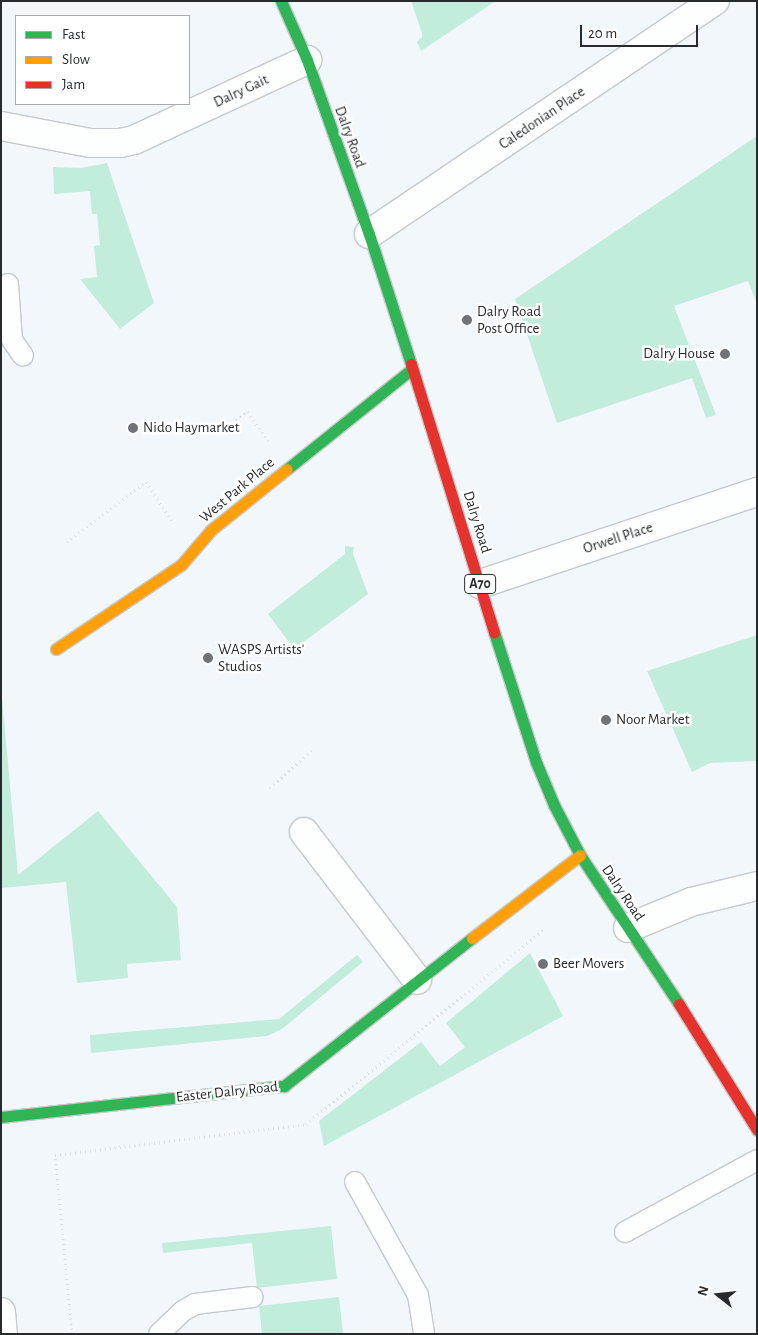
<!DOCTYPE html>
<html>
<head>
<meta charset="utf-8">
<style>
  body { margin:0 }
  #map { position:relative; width:758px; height:1335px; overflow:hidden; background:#f2f7fb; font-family:"Alegreya Sans",sans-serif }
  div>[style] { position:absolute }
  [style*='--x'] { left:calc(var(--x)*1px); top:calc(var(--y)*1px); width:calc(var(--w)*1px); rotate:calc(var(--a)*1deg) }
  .green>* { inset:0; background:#c2ecdc }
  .path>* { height:3px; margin-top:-1.5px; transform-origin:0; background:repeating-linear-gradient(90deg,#dcdede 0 1px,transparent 0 5px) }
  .roads { filter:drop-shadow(1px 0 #c5c9cc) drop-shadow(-1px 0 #c5c9cc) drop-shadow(0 1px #c5c9cc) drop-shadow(0 -1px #c5c9cc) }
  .lane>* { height:20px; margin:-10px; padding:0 10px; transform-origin:10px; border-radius:10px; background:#fdfefe }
  .street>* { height:28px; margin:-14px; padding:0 14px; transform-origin:14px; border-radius:14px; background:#fdfefe }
  .fast>* { height:11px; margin:-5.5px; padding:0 5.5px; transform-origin:5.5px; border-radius:5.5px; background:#30b455 }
  .slow>* { height:11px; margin:-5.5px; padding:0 5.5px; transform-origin:5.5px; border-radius:5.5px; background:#ff9f0a }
  .jam>* { height:11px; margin:-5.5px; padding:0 5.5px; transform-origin:5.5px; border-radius:5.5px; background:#e5322d }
  .dots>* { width:14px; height:14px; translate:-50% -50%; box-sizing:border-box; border:2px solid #fff; border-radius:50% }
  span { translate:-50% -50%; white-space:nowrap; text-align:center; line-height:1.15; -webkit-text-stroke:5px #fff; paint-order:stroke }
  .shield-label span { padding:1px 4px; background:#fff; border:1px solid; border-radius:4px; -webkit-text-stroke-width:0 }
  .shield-label { font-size:14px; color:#282b2e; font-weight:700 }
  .street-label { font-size:15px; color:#282b2e }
  .poi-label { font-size:15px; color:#282b2e }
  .left { translate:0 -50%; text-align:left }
  .right { translate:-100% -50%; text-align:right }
  .frame { position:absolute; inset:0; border:2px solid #282b2e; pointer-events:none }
  .legend { position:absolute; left:15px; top:15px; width:175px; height:90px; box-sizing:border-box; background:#fff; border:1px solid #a9aaab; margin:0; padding:6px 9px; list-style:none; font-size:15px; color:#282b2e }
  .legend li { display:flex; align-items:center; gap:10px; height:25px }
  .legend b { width:25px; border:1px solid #a9aaab }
  .north { position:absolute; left:693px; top:1270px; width:50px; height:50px; -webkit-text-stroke:4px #fff; paint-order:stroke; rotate:286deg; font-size:14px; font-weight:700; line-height:20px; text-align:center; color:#282b2e }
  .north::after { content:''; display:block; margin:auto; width:18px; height:22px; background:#282b2e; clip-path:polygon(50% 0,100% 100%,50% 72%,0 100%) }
  .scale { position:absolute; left:580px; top:25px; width:118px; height:22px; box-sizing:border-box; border:2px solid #282b2e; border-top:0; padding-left:6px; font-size:15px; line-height:18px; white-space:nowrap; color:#282b2e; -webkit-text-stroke:4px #fff; paint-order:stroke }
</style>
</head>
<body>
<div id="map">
  <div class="green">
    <i style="clip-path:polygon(411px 1px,496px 1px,421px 51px,417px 42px,422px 37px,422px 33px)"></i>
    <i style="clip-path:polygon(757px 136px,757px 304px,748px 281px,674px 306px,716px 415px,706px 418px,692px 378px,557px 423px,515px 299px)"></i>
    <i style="clip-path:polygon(107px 163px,154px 303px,120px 329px,80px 279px,97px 277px,94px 246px,100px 245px,97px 214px,92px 214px,90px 191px,54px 194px,53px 167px,81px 168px)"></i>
    <i style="clip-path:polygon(345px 546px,354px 547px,353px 554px,368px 594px,294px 649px,268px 614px,345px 554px)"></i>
    <i style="clip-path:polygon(757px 635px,757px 761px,710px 763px,692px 772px,647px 671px)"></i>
    <i style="clip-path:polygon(1px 686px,18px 875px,98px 811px,177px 907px,181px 960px,127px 964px,128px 978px,77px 983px,66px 882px,2px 888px)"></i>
    <i style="clip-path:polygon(530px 953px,563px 1016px,324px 1146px,319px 1121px,421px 1042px,440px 1066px,465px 1047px,446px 1023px)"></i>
    <i style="clip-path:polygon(357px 955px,363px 962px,282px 1029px,267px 1036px,91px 1053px,90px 1035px,279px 1019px)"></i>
    <i style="clip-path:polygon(331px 1226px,337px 1279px,257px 1288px,252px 1243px,163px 1253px,162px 1243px)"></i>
    <i style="clip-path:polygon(339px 1297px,343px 1334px,262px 1334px,259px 1306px)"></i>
  </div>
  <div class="path">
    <i style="--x:232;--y:423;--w:19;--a:-36"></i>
    <i style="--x:247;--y:412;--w:36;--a:54"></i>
    <i style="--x:67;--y:542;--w:99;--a:-37.2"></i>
    <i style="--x:146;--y:482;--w:47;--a:56.3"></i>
    <i style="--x:270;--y:788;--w:58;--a:-42.2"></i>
    <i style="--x:72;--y:1334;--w:180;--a:-95.4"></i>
    <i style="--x:55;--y:1155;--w:253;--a:-7"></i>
    <i style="--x:306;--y:1124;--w:308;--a:-39.3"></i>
  </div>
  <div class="roads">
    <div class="lane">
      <i style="--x:8;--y:284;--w:56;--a:85.9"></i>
      <i style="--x:12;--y:340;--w:19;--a:55"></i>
      <i style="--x:355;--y:1182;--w:129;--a:60.9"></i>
      <i style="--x:418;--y:1295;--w:39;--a:81"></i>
      <i style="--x:625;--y:1232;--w:150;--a:-28.6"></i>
      <i style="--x:159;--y:1334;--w:33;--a:-44"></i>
      <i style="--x:183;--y:1311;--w:14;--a:-30"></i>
      <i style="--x:195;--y:1304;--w:58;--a:-6.9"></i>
    </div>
    <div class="street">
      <i style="--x:1;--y:126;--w:91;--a:10.8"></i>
      <i style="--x:90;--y:143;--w:30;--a:0"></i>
      <i style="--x:120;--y:143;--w:14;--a:-12"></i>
      <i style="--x:134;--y:140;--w:191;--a:-24.8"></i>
      <i style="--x:369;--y:234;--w:417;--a:-34"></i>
      <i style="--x:480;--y:584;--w:292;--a:-18.4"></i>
      <i style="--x:304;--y:832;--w:186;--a:52.6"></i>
      <i style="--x:628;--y:928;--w:68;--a:-22.4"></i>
      <i style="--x:691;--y:902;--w:68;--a:-13.6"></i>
      <i style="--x:1;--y:1312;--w:22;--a:85"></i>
    </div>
    <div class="fast">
      <i style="--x:281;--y:1;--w:64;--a:66.2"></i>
      <i style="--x:307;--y:60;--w:185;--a:70.4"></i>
      <i style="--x:369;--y:234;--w:137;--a:72.1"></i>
      <i style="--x:287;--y:469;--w:160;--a:-38.7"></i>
      <i style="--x:494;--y:632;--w:137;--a:72.1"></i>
      <i style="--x:536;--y:762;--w:47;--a:67.3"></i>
      <i style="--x:554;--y:805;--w:56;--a:62.5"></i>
      <i style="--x:580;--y:855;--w:179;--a:56.4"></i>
      <i style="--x:1;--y:1117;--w:285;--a:-6.3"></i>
      <i style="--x:284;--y:1086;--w:239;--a:-38.2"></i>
    </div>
    <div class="slow">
      <i style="--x:56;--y:649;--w:151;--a:-33.9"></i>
      <i style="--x:181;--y:565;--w:46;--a:-49.4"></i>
      <i style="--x:211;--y:530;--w:97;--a:-38.8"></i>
      <i style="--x:472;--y:938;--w:136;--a:-37.5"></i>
    </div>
    <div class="jam">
      <i style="--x:411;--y:364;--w:281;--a:72.8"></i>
      <i style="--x:679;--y:1004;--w:148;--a:58.2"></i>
    </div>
  </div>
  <div class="dots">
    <i style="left:467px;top:320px;background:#6f7276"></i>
    <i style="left:725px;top:354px;background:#6f7276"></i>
    <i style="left:133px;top:428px;background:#6f7276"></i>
    <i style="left:208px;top:658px;background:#6f7276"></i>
    <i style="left:606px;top:720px;background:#6f7276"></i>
    <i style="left:543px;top:964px;background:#6f7276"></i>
  </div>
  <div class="shield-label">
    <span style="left:480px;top:584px">A70</span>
  </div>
  <div class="street-label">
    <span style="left:241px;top:91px;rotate:-25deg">Dalry Gait</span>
    <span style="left:542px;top:118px;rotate:-34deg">Caledonian Place</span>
    <span style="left:350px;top:137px;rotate:70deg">Dalry Road</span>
    <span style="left:237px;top:490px;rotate:-40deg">West Park Place</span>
    <span style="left:477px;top:522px;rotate:73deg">Dalry Road</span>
    <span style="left:618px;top:538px;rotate:-18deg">Orwell Place</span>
    <span style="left:623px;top:893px;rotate:56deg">Dalry Road</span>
    <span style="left:227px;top:1092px;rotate:-6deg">Easter Dalry Road</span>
  </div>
  <div class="poi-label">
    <span class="left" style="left:477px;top:320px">Dalry Road<br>Post Office</span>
    <span class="right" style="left:715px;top:354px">Dalry House</span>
    <span class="left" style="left:143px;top:428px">Nido Haymarket</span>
    <span class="left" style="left:218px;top:658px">WASPS Artists'<br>Studios</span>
    <span class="left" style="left:616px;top:720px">Noor Market</span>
    <span class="left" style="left:553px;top:964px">Beer Movers</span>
  </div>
  <div class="frame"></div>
  <ul class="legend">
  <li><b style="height:6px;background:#30b455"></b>Fast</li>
  <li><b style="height:6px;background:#ff9f0a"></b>Slow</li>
  <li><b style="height:6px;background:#e5322d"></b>Jam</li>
  </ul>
  <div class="north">N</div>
  <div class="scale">20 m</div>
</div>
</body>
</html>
